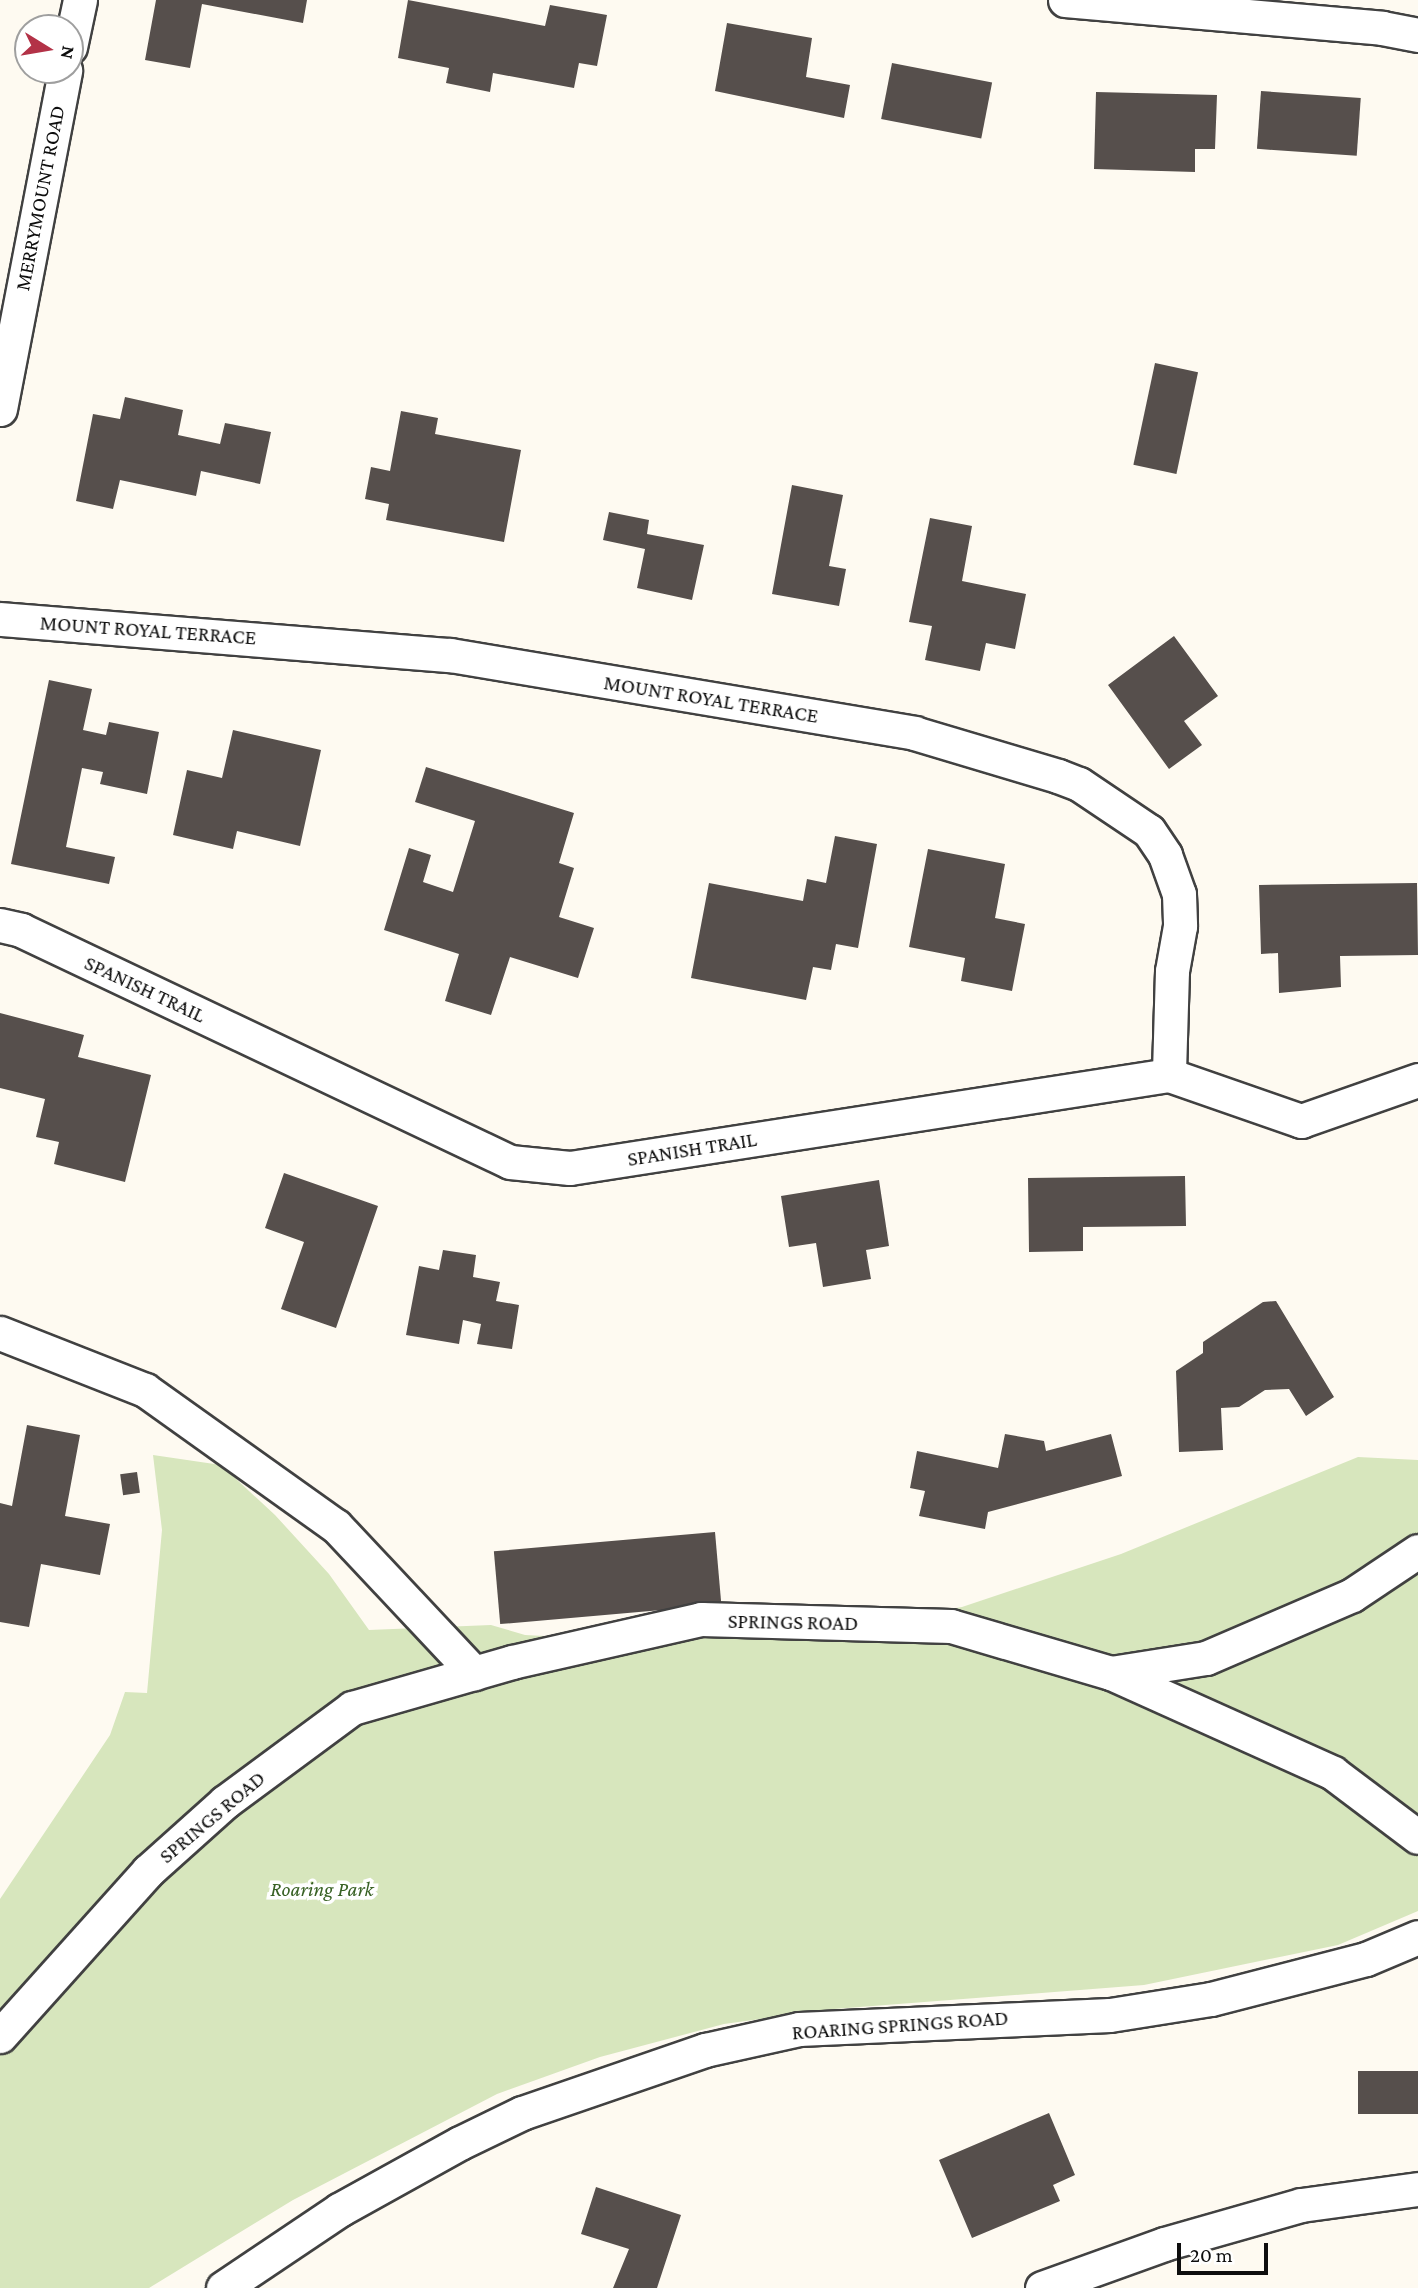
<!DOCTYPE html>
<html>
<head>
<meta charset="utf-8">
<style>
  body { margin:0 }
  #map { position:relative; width:1418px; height:2288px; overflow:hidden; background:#fefaf1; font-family:"Crimson Pro",serif }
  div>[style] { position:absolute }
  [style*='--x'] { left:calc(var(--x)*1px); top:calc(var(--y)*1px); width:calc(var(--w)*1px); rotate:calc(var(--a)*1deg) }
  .green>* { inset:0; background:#d7e6bd }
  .building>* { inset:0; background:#564f4c; transform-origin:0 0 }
  .roads { filter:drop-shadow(2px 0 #414141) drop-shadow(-2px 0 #414141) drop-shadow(0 2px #414141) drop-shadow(0 -2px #414141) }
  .minor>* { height:33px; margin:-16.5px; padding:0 16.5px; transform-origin:16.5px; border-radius:16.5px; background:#fff }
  span { translate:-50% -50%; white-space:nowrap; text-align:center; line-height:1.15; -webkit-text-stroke:7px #fff; paint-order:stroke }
  .street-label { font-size:21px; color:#0e0e0e }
  .park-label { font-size:21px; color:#386124; font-style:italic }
  .north { position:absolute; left:14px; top:14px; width:70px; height:70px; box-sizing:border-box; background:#fff; border:2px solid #9f9f9f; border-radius:50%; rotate:101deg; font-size:19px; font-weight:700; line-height:28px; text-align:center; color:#0e0e0e }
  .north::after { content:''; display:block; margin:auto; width:24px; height:32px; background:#b33247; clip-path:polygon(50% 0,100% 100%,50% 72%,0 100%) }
  .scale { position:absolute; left:1177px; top:2243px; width:91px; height:32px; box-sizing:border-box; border:4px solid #0e0e0e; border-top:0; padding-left:9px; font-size:21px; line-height:24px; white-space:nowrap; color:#0e0e0e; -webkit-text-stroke:5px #fff; paint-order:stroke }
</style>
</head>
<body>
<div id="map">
  <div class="green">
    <i style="clip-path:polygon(153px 1455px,221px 1465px,275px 1515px,329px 1574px,369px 1630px,491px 1625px,525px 1635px,583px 1638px,910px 1616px,962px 1607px,1121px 1554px,1358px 1457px,1418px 1460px,1418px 1911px,1338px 1945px,1144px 1985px,834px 2009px,724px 2024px,600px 2057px,497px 2094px,293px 2200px,149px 2288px,0 2288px,0 1899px,110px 1735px,125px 1692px,147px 1693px,162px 1530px)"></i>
  </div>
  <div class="building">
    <i style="clip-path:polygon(156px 0,307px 0,303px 23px,202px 4px,190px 68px,145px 60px)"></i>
    <i style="clip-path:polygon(408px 0,545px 26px,550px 5px,607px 15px,597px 66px,579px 63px,574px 88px,493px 73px,490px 92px,446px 83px,449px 68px,398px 58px)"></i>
    <i style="clip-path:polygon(727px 23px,812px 38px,806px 77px,850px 85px,844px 118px,715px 91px)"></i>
    <i style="left:892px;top:63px;width:102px;height:57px;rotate:11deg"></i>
    <i style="left:1261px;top:91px;width:100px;height:58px;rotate:4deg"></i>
    <i style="clip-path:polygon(1096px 92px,1217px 95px,1215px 149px,1195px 149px,1195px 172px,1094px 169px)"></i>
    <i style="left:1155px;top:363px;width:44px;height:104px;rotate:12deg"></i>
    <i style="clip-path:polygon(125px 397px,183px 410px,178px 435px,220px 444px,225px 423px,271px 432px,260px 484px,201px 471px,196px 496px,120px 480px,113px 509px,76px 501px,93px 414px,120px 419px)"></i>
    <i style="clip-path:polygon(401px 411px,438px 418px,435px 434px,521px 450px,504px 542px,386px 520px,389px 504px,365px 499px,371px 467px,390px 471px)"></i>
    <i style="clip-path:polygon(792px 485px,843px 495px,829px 566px,846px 569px,839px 606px,772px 594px)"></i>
    <i style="clip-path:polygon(609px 512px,649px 520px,647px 534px,704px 545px,692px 600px,637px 588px,645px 549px,603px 540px)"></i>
    <i style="clip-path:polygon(930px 518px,972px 526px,962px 581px,1026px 594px,1015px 649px,986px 643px,980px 671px,925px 660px,932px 626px,909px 622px)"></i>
    <i style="clip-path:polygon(1174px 636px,1218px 696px,1184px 721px,1202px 745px,1169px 769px,1108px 685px)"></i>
    <i style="clip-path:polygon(49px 680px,92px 689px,83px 730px,106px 735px,109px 722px,159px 732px,147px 794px,100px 784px,103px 772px,82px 768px,66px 847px,115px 857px,109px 884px,11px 864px)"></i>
    <i style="clip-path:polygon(233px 730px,321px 750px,300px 846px,237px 831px,233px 849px,173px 835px,187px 770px,222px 778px)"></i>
    <i style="clip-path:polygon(426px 767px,574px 813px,559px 863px,574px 868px,559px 917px,594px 928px,578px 978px,510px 957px,491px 1015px,445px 1001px,459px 954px,384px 930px,409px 848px,431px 855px,423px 882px,453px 892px,475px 821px,415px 802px)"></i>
    <i style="clip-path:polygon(835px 836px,877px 844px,858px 948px,836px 944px,831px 970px,813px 967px,806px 1000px,691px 978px,709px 883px,803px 901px,807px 879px,826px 883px)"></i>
    <i style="clip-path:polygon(928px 849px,1005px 864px,995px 918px,1025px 924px,1012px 991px,961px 981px,965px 958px,909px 947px)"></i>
    <i style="clip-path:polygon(1417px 883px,1418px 955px,1340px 956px,1341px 987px,1279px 993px,1278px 953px,1261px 954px,1259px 885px)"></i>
    <i style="clip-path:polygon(0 1013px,84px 1035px,78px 1057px,151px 1075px,125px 1182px,54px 1164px,59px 1142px,36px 1137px,45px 1099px,0 1088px)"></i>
    <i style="clip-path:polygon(284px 1173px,378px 1206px,336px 1328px,281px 1309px,304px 1242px,265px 1228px)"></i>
    <i style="clip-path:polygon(1185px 1176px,1186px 1226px,1083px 1227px,1083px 1251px,1029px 1252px,1028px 1178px)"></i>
    <i style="clip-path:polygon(879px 1180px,889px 1246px,866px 1250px,871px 1279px,823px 1287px,816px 1243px,789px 1247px,781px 1196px)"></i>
    <i style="clip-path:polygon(443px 1250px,476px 1255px,473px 1277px,500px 1282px,496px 1301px,519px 1305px,512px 1349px,477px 1344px,481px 1324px,463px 1320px,459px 1344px,406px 1335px,419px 1266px,439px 1270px)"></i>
    <i style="clip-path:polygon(1276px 1301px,1334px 1397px,1306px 1416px,1289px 1389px,1265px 1390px,1239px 1407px,1221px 1408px,1223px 1450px,1179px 1452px,1176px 1371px,1203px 1353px,1203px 1342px,1263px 1302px)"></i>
    <i style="clip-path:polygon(27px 1425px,80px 1435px,65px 1516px,110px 1524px,100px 1575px,41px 1564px,29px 1627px,0 1622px,0 1503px,12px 1506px)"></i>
    <i style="clip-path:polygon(1005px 1434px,1044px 1441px,1046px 1451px,1111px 1434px,1122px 1476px,988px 1512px,985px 1529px,919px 1516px,925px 1491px,910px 1488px,917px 1451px,998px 1468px)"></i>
    <i style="left:137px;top:1472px;width:21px;height:17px;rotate:82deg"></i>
    <i style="left:715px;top:1532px;width:73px;height:222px;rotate:85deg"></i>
    <i style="left:1418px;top:2071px;width:43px;height:60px;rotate:90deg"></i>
    <i style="clip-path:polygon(1049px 2113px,1075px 2175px,1053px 2185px,1060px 2201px,972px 2238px,939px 2160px)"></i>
    <i style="clip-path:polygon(596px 2187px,681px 2215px,657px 2288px,613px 2288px,629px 2249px,581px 2234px)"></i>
  </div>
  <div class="roads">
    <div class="minor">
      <i style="--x:1065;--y:0;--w:318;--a:5"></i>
      <i style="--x:1382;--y:28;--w:37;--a:11"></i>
      <i style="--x:70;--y:47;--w:48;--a:-78"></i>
      <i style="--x:0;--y:409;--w:345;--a:-79.1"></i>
      <i style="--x:0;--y:619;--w:451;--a:4.6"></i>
      <i style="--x:450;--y:655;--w:471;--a:9.5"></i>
      <i style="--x:914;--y:733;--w:150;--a:16.6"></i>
      <i style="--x:1058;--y:776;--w:22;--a:21"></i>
      <i style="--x:1079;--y:784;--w:84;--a:33.9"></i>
      <i style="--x:1149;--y:831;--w:29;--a:56"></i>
      <i style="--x:1165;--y:855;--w:41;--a:70.3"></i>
      <i style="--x:1179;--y:894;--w:32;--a:88"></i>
      <i style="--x:1180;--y:926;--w:46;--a:100.1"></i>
      <i style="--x:1172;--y:971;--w:104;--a:91.7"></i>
      <i style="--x:0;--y:925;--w:22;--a:13"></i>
      <i style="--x:21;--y:930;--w:541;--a:25.38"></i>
      <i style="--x:510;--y:1162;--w:60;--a:5.7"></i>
      <i style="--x:570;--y:1168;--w:606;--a:-8.83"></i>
      <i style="--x:1169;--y:1075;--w:140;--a:19.2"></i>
      <i style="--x:1301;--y:1121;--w:124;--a:-19.3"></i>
      <i style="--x:0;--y:1333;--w:156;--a:21.5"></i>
      <i style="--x:145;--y:1390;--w:234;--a:35.5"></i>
      <i style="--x:336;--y:1526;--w:202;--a:46.8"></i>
      <i style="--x:1111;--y:1673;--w:96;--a:-9"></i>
      <i style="--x:1206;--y:1658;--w:159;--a:-23.3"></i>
      <i style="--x:1352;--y:1595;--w:79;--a:-33.7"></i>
      <i style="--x:0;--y:2036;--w:222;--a:-48.1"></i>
      <i style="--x:148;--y:1871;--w:103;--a:-41.9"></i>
      <i style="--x:225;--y:1802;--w:158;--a:-36.5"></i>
      <i style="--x:352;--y:1708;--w:166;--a:-16"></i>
      <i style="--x:512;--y:1662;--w:194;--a:-12.8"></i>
      <i style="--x:701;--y:1619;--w:250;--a:1.6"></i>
      <i style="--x:951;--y:1626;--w:167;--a:16.4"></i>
      <i style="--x:1111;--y:1673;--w:243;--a:24.2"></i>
      <i style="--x:1333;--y:1773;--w:106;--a:37"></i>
      <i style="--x:223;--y:2288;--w:140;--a:-33.9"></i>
      <i style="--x:339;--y:2210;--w:138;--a:-29"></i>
      <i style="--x:460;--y:2143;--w:69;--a:-25.8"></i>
      <i style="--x:522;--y:2113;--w:194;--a:-19"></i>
      <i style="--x:705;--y:2050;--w:96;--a:-12.6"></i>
      <i style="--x:799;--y:2029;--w:311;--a:-2.6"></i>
      <i style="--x:1110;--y:2015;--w:102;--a:-9"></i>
      <i style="--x:1211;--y:1999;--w:160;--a:-14.5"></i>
      <i style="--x:1366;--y:1959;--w:56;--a:-22.9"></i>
      <i style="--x:1042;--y:2288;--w:130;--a:-19.8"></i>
      <i style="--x:1164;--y:2244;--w:142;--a:-15.9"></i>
      <i style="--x:1301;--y:2205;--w:118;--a:-7.8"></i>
    </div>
  </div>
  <div class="street-label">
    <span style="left:40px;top:198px;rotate:-79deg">MERRYMOUNT ROAD</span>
    <span style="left:148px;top:630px;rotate:4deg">MOUNT ROYAL TERRACE</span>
    <span style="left:711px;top:699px;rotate:9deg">MOUNT ROYAL TERRACE</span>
    <span style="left:145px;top:989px;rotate:25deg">SPANISH TRAIL</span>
    <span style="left:692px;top:1149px;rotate:-9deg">SPANISH TRAIL</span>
    <span style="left:793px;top:1622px;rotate:1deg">SPRINGS ROAD</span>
    <span style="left:212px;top:1817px;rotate:-40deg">SPRINGS ROAD</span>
    <span style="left:900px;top:2025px;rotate:-4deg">ROARING SPRINGS ROAD</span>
  </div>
  <div class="park-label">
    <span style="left:322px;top:1889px">Roaring Park</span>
  </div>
  <div class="north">N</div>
  <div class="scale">20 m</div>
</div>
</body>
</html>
